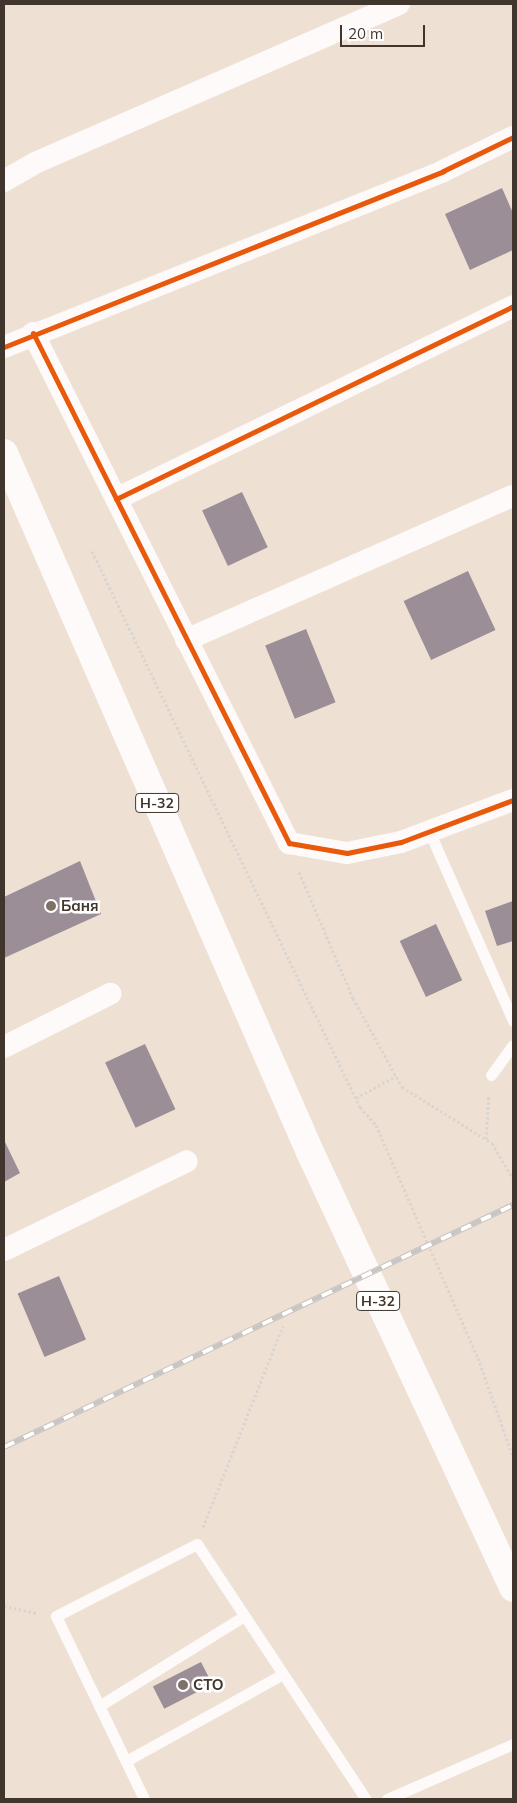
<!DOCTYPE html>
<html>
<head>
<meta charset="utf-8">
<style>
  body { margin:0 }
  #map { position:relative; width:517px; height:1803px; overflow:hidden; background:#efe0d4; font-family:Mulish,sans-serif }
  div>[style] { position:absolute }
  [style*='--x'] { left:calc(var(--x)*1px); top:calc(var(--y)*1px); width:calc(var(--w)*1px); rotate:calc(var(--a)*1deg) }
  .building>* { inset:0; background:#9b8e96; transform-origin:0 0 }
  .path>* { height:3px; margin-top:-1.5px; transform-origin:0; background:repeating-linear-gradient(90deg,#d9d5d1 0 2.5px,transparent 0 5px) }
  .lane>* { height:11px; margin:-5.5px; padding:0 5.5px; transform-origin:5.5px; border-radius:5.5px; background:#fdfaf9 }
  .street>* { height:22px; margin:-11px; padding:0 11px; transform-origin:11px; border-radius:11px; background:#fdfaf9 }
  .primary>* { height:28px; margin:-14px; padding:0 14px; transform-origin:14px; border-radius:14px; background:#fdfaf9 }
  .rail>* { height:5.5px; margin-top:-2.75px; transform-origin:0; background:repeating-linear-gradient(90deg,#fff 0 11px,#c9c5c2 0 22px); box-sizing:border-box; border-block:1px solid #c9c5c2 }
  .cycleway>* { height:5px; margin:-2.5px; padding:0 2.5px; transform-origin:2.5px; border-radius:2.5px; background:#e8590c }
  .dots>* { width:14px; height:14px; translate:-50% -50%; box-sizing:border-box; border:2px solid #fff; border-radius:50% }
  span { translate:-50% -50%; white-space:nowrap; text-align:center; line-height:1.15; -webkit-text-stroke:5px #fff; paint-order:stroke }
  .shield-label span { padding:1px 4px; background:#fff; border:1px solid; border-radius:4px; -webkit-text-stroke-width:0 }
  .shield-label { font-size:14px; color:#40362d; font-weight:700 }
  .poi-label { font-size:15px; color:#40362d; font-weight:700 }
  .left { translate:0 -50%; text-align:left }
  .frame { position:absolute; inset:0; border:5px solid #40362d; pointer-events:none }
  .scale { position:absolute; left:340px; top:25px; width:85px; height:22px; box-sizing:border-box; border:2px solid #40362d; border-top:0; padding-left:6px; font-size:15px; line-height:18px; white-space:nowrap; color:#40362d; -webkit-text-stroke:4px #fff; paint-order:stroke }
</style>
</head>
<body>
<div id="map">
  <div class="building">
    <i style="clip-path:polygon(502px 188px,513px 213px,513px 250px,470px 270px,445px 214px)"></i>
    <i style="left:242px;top:492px;width:61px;height:44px;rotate:65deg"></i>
    <i style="left:468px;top:571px;width:65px;height:71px;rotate:65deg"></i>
    <i style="left:306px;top:629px;width:79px;height:44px;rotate:68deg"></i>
    <i style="clip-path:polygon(80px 861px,101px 914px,4px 958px,4px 897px)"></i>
    <i style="clip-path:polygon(513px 901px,513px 941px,497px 946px,485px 911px)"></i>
    <i style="left:436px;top:924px;width:62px;height:40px;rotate:65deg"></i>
    <i style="left:145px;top:1044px;width:72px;height:44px;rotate:65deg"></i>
    <i style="clip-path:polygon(4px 1140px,20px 1173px,4px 1182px)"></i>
    <i style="left:59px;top:1276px;width:69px;height:45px;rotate:67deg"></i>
    <i style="left:201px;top:1662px;width:25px;height:54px;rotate:63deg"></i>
  </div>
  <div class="path">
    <i style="--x:92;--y:551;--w:617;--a:64.27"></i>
    <i style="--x:360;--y:1107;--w:24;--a:48"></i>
    <i style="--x:376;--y:1125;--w:254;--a:66.4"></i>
    <i style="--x:478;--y:1358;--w:105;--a:70.5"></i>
    <i style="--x:299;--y:872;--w:137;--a:66.8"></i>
    <i style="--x:353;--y:998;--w:102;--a:61.2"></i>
    <i style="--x:402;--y:1087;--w:106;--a:31.9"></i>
    <i style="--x:492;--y:1143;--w:42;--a:59.7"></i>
    <i style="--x:356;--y:1098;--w:46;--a:-28.8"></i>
    <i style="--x:486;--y:1139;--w:44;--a:-86.1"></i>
    <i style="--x:203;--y:1527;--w:216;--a:-68.3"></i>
    <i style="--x:4;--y:1606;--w:35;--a:12"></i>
  </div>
  <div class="lane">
    <i style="--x:429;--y:831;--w:208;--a:66.1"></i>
    <i style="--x:491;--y:1075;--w:37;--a:-54"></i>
    <i style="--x:99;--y:1706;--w:171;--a:-31.8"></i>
    <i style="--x:126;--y:1761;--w:179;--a:-29"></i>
    <i style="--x:144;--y:1799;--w:203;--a:-115.7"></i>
    <i style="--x:56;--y:1616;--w:158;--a:-27.1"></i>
    <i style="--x:197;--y:1544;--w:306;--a:56.5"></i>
    <i style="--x:387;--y:1799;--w:137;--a:-23.6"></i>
  </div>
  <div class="street">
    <i style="--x:4;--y:181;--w:36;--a:-30"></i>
    <i style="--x:35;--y:163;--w:397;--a:-23.6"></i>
    <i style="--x:33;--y:333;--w:571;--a:63.35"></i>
    <i style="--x:289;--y:843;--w:59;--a:9.8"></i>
    <i style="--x:347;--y:853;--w:55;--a:-11.5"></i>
    <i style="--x:401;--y:842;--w:120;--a:-20.6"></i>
    <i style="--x:4;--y:347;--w:473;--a:-21.8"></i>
    <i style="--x:443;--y:171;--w:78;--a:-25.9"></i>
    <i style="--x:116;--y:499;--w:441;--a:-25.9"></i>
    <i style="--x:186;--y:640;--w:357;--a:-23.8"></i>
    <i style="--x:4;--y:1047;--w:119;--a:-26.6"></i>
    <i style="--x:4;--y:1250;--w:203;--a:-25.9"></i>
  </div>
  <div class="primary">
    <i style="--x:4;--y:453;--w:763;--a:66.36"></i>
    <i style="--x:310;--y:1152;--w:481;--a:65"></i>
  </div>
  <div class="rail">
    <i style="--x:4;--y:1447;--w:564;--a:-25.43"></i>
  </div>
  <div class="cycleway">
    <i style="--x:33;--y:333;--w:571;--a:63.35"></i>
    <i style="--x:289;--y:843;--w:59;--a:9.8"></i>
    <i style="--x:347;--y:853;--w:55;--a:-11.5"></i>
    <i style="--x:401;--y:842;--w:120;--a:-20.6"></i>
    <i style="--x:4;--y:347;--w:473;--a:-21.8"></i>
    <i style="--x:443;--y:171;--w:78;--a:-25.9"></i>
    <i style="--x:116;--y:499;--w:441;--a:-25.9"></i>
  </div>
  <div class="dots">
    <i style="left:51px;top:906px;background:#7d7267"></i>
    <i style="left:183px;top:1685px;background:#7d7267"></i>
  </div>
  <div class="shield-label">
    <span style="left:157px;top:803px">Н-32</span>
    <span style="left:378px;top:1301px">Н-32</span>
  </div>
  <div class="poi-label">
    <span class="left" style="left:61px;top:906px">Баня</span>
    <span class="left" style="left:193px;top:1685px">СТО</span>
  </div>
  <div class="frame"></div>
  <div class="scale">20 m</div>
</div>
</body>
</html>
